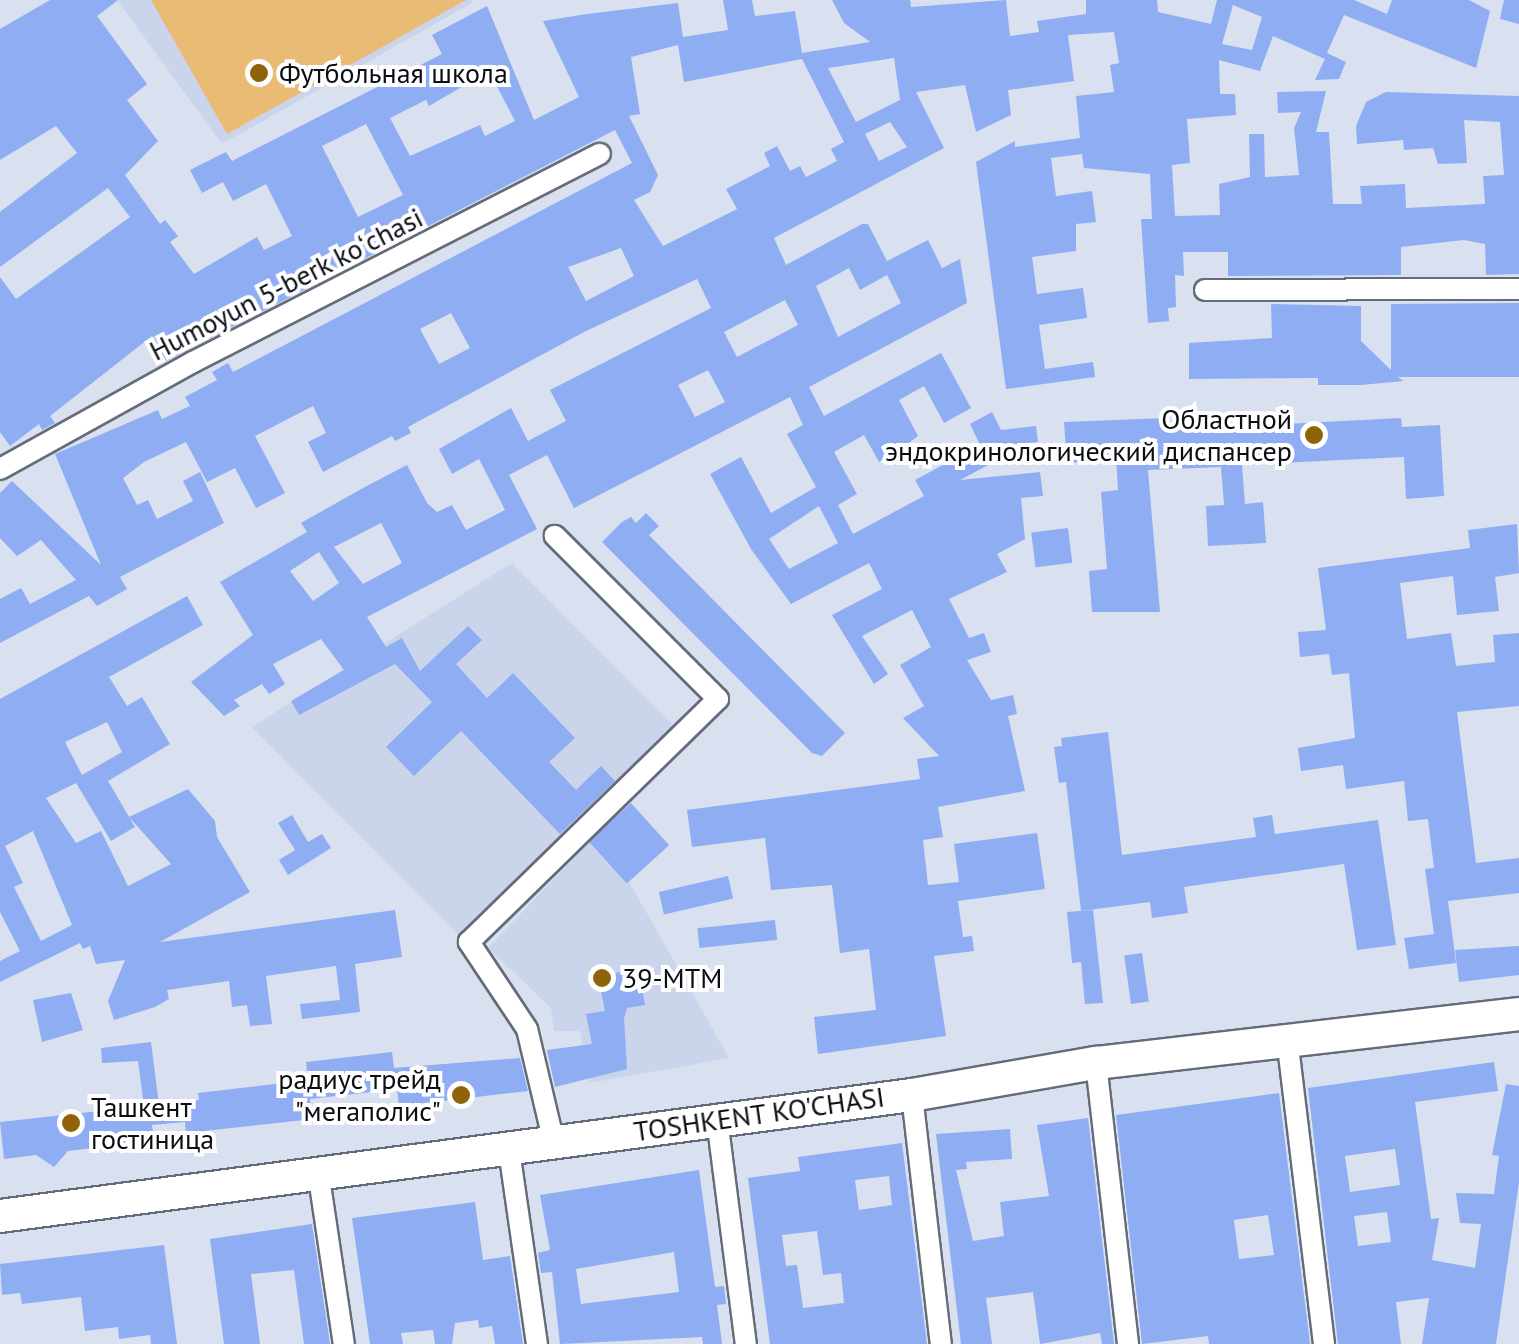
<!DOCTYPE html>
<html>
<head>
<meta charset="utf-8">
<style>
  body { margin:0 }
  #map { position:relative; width:1519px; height:1344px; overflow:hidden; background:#d9e0ef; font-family:"PT Sans",sans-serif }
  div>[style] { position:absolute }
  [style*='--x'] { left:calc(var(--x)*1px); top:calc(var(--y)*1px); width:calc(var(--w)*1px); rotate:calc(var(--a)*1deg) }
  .built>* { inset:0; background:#cad4ea }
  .green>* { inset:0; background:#e9bb74 }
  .building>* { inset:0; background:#8fadf2; transform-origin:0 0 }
  .roads { filter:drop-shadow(2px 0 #656c79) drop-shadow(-2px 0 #656c79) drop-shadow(0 2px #656c79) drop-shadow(0 -2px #656c79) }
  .minor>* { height:20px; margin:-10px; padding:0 10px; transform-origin:10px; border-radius:10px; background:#fff }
  .primary>* { height:32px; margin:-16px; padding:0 16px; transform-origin:16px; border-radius:16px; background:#fff }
  .dots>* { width:28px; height:28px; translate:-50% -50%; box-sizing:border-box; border:5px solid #fff; border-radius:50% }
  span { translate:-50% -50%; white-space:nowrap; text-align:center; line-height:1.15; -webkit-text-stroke:8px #fff; paint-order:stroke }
  .poi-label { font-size:28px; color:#0a0d12 }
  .left { translate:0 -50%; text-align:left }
  .right { translate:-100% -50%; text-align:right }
  .street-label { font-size:28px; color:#0a0d12 }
</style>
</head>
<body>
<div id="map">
  <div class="built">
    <i style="clip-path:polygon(117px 0,472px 0,472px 3px,222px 144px)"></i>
    <i style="clip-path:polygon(512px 563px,677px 729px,464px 940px,252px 727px)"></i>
    <i style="clip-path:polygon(591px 840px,628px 880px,729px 1058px,589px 1083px,580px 1031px,554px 1031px,551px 1008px,488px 948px)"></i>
  </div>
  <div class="green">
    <i style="clip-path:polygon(151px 0,466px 0,227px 134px)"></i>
  </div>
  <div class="building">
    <i style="clip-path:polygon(evenodd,50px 0,118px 0,97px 16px,147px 84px,127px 100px,158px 141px,125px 175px,160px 224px,165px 220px,178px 236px,170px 242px,194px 274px,257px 237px,264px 250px,292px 236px,266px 184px,233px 201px,223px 182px,202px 193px,190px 170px,226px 152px,232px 161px,442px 54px,432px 35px,487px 6px,534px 120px,579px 97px,543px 21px,587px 14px,678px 3px,683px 37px,728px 30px,723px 0,752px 0,755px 16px,795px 11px,802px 53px,870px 42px,844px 23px,832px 0,910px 0,911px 7px,1006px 0,1010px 36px,1039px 32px,1037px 21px,1086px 14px,1086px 0,1157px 0,1158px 12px,1211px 24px,1217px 0,1354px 0,1387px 14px,1392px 0,1469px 0,1490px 11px,1476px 68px,1344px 15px,1327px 53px,1346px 62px,1339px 79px,1315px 80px,1325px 59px,1273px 36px,1260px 71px,1219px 60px,1220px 94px,1235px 94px,1236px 115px,1187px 119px,1190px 163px,1172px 165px,1175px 216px,1220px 215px,1219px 184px,1250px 177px,1249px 134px,1264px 134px,1265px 177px,1299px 175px,1294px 128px,1301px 112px,1278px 113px,1277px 92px,1326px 91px,1316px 132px,1329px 132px,1333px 204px,1362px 204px,1360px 186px,1405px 184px,1406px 208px,1485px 204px,1483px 176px,1504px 175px,1500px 122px,1464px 120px,1467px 163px,1438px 164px,1433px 148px,1404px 150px,1403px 140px,1357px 144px,1356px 126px,1366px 102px,1386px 92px,1519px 96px,1519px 274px,1486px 275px,1485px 244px,1464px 240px,1401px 247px,1401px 275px,1228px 276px,1228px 252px,1183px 252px,1184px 276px,1175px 275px,1176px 307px,1168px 308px,1169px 321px,1148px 323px,1141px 219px,1152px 219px,1150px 174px,1084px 168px,1082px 154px,1051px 158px,1056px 196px,1092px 191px,1096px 222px,1076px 224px,1076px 251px,1032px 257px,1037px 294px,1083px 288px,1087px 318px,1039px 325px,1045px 369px,1093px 362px,1095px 377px,1006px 389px,976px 162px,1015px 141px,1015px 147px,1080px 138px,1076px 96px,1114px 92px,1110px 65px,1119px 63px,1114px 32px,1068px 35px,1074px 81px,1008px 90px,1011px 115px,976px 132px,965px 85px,916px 92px,944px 148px,774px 238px,786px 265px,862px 224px,868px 224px,887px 261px,928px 240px,942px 268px,960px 259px,967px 303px,809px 387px,824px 416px,941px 353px,971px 408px,944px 423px,924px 386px,899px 400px,918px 436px,897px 452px,879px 462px,864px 435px,834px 452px,857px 494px,838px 505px,853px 534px,924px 496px,915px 480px,980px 445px,970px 424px,992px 412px,1001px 430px,1036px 426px,1038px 442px,1010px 445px,1013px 452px,960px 480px,1040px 472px,1043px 496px,1021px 498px,1025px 539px,997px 554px,1007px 572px,949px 599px,969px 638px,984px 633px,991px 652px,967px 660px,991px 700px,1013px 695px,1017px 714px,1008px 716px,1025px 791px,938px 807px,943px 837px,923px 840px,928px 885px,959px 882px,954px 844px,1037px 833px,1045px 889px,958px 901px,963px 937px,972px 936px,974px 951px,934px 956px,946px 1036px,818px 1054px,814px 1017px,876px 1010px,869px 949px,840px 953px,832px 885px,771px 890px,765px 838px,692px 847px,687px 810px,920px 779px,917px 759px,939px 756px,903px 718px,924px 706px,900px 665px,931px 647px,912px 610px,862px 636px,888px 674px,874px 684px,832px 615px,882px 589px,869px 563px,791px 604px,751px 549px,710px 474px,741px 457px,771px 513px,816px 487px,787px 434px,803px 425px,790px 397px,574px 508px,547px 455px,509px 475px,537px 529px,367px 617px,386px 647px,402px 638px,420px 671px,468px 626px,482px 640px,456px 664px,487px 698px,513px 673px,575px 738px,549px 762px,576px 790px,601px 766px,615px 781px,560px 834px,461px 731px,414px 776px,386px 747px,432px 702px,395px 664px,299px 715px,291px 701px,344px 670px,321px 639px,273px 664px,285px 684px,269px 694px,262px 684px,234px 700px,240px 706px,224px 716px,191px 682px,253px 635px,220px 582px,307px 532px,301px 523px,363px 488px,407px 465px,427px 503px,437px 512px,452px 505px,466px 530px,505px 510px,479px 459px,452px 474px,439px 449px,511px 408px,528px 441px,566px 421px,550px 390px,711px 308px,697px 279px,584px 332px,408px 427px,411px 433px,395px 441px,392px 436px,323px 472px,308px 442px,326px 433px,313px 406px,255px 436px,285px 493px,256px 508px,235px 468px,207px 482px,186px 442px,144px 462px,123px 478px,137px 505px,148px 500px,157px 519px,193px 501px,183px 481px,200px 472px,224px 523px,120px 577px,127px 589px,97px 606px,89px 596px,0 643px,0 599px,21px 588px,30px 604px,76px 580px,41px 540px,17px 556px,0 538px,0 493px,12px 481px,101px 565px,55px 454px,158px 410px,162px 419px,190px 406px,185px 397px,217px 380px,212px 372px,228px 363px,233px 372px,632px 163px,615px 130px,166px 361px,152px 336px,50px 416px,55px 423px,42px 430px,39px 424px,10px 446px,0 432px,0 277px,16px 299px,130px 217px,108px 188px,0 267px,0 212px,77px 153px,56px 126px,0 160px,0 29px,50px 0,1233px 5px,1262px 17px,1252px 50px,1222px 44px,1233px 5px,50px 0,678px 45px,684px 82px,802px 59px,844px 142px,831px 149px,837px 161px,806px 177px,800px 166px,790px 171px,777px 146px,764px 153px,770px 166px,726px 189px,737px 209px,663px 246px,634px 200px,650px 192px,658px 175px,629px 116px,640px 114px,631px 57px,678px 45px,50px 0,894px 58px,900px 100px,856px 122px,828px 68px,894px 58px,50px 0,489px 71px,515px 121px,485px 136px,480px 125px,410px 156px,390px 118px,426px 100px,429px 106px,489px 71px,50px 0,890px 122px,907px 147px,879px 161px,865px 134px,890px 122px,50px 0,366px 124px,403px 195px,358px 217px,322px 146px,366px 124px,50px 0,621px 248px,634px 276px,586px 301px,568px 267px,621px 248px,50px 0,849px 268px,860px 290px,887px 275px,901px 303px,838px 337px,816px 286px,849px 268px,50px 0,785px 300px,798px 325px,737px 357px,724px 332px,785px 300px,50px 0,451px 313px,470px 348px,439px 364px,420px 329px,451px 313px,50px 0,708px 370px,725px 402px,695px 417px,678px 385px,708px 370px,50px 0,819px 506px,838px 543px,789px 569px,769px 539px,819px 506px,50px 0,381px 523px,402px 563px,363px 584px,334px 547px,381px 523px,50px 0,319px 552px,339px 583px,313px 601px,290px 571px,319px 552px)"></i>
    <i style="clip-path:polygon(1504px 0,1519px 0,1519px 24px,1500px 19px)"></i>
    <i style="clip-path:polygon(1519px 303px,1519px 377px,1398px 377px,1403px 381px,1361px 385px,1318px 385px,1318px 378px,1189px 379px,1189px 343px,1272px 338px,1271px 304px,1361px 306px,1361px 341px,1391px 370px,1391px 304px)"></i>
    <i style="clip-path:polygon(1167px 418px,1168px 430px,1401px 418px,1402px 427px,1440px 425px,1444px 496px,1406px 499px,1404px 457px,1242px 465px,1245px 504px,1263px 502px,1266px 543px,1208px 546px,1206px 506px,1224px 505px,1221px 467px,1148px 470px,1160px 612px,1092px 612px,1089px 571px,1107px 569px,1101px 492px,1118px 490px,1116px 456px,1067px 464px,1064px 422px)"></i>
    <i style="clip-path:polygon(646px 513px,659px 526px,649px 535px,845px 733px,822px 756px,812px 753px,602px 542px,622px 522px,631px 517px,636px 523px)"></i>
    <i style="clip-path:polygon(1517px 524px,1519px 573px,1495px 577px,1499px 611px,1457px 615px,1453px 576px,1400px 583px,1407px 639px,1451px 633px,1456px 666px,1495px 662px,1493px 635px,1519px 633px,1519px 706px,1457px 712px,1476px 863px,1519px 858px,1519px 893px,1448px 901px,1456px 963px,1409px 969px,1404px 938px,1434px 934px,1425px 869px,1434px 868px,1428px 819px,1408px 821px,1404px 781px,1346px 789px,1343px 765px,1301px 771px,1298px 748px,1355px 738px,1349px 673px,1332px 675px,1329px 654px,1300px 657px,1298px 632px,1326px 630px,1318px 568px,1470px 548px,1468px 530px)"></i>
    <i style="left:1068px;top:528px;width:35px;height:37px;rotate:83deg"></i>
    <i style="clip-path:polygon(evenodd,187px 596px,203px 625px,109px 677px,127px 706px,142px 697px,170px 744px,108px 781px,135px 827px,111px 841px,76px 783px,46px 798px,76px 843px,101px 831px,128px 886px,171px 864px,129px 817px,188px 789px,215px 821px,217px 837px,250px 892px,160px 942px,395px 910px,402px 957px,355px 964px,360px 1012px,302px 1019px,300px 1004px,340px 1000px,336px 966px,266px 976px,272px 1024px,250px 1026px,247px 1005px,232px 1007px,229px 981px,167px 990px,169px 999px,155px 1007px,114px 1020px,108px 1001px,125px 960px,96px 964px,90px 946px,83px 949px,80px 943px,0 982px,0 961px,20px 951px,0 912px,0 699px,187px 596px,107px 722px,122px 752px,82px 775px,65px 742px,107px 722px,187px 596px,33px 831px,72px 925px,41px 941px,14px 887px,23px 883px,5px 846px,33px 831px)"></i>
    <i style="clip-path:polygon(1108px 732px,1122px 855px,1256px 837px,1253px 818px,1272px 815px,1275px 834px,1378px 820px,1396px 945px,1357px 950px,1344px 864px,1184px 887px,1188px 913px,1152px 918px,1150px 902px,1081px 911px,1066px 782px,1059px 783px,1054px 747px,1062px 746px,1061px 738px)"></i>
    <i style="left:631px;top:803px;width:57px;height:57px;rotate:48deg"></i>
    <i style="clip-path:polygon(292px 815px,308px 842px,322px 834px,331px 848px,288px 875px,279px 860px,295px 850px,278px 823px)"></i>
    <i style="left:728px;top:876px;width:23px;height:71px;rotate:77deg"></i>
    <i style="clip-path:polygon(1093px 910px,1103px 1003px,1085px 1004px,1081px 962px,1072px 963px,1067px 912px)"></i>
    <i style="left:775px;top:920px;width:20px;height:78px;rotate:84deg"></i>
    <i style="clip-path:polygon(1519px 946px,1519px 975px,1459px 982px,1455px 950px)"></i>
    <i style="left:1142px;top:953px;width:49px;height:18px;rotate:82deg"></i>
    <i style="clip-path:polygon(639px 969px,645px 1005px,627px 1008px,624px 1018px,627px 1069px,555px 1087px,547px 1050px,592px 1044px,586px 1014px,605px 1011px,598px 976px)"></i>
    <i style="clip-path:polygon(71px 993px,83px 1030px,42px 1042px,33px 1000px)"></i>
    <i style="clip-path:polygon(151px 1042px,159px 1105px,199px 1100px,198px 1093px,308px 1080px,306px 1062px,392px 1052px,394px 1068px,520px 1058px,528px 1091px,399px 1106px,397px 1089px,310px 1099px,313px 1119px,186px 1133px,185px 1122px,152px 1125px,154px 1141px,68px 1151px,54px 1167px,36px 1155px,4px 1159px,0 1122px,144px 1106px,138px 1061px,102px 1063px,101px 1048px)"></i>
    <i style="clip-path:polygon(evenodd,1494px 1062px,1498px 1091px,1415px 1102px,1431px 1219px,1439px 1218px,1432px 1260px,1475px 1268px,1481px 1224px,1460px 1223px,1456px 1193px,1494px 1194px,1499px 1156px,1492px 1155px,1506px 1084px,1519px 1086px,1519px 1182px,1496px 1344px,1422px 1344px,1429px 1298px,1396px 1302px,1401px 1344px,1338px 1344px,1308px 1088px,1494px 1062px,1395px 1149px,1400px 1185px,1350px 1192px,1345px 1156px,1395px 1149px,1494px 1062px,1387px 1212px,1391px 1242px,1358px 1246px,1354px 1216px,1387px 1212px)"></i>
    <i style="clip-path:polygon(evenodd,1279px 1093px,1310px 1344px,1209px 1344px,1208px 1336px,1142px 1344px,1116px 1115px,1279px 1093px,1268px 1215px,1274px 1255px,1239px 1259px,1234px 1220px,1268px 1215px)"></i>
    <i style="clip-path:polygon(1088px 1118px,1114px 1344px,1102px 1344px,1100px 1333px,1040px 1344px,1033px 1292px,986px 1298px,992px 1344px,961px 1344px,936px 1134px,1010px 1129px,1012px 1159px,966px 1162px,967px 1169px,956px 1170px,973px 1241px,1004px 1236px,1000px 1202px,1049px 1196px,1037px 1125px)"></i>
    <i style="clip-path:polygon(evenodd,902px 1143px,927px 1344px,770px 1344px,748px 1178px,800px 1171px,798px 1157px,902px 1143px,889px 1176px,892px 1205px,859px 1210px,855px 1180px,889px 1176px,902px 1143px,817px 1231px,823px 1275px,841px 1273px,844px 1303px,803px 1308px,797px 1265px,786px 1266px,782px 1235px,817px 1231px)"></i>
    <i style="clip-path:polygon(evenodd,699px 1170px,715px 1287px,724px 1286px,726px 1304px,717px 1305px,722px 1344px,703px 1344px,702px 1337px,560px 1344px,552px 1272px,541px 1273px,538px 1253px,550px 1250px,540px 1195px,699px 1170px,674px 1252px,679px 1292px,581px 1304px,576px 1269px,674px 1252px)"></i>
    <i style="clip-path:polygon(475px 1202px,483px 1260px,510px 1256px,523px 1344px,495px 1344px,492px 1326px,479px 1328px,478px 1320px,455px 1323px,452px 1344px,435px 1344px,433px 1330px,401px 1333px,403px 1344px,370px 1344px,352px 1218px)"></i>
    <i style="clip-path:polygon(312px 1224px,330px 1344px,304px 1344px,294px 1270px,251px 1274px,260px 1344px,224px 1344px,210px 1239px)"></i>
    <i style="clip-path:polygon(164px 1245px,177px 1344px,151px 1344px,150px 1335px,119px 1339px,118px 1327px,85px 1331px,81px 1297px,22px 1304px,20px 1293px,2px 1295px,0 1264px)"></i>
  </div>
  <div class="roads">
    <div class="minor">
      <i style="--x:1205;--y:290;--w:314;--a:-0.2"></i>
      <i style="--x:0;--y:469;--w:221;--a:-29"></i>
      <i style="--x:193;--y:362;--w:457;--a:-27.1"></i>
      <i style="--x:1287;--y:1038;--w:308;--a:83.1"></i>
      <i style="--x:1096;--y:1063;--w:283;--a:83.5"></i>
      <i style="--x:912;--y:1095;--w:251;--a:83.4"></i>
      <i style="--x:717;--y:1119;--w:227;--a:82.7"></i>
      <i style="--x:554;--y:1143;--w:117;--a:-103.3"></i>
      <i style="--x:527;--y:1029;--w:105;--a:-123.7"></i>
      <i style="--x:469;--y:942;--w:348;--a:-44.3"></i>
      <i style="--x:718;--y:699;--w:231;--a:-135"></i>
      <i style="--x:509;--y:1150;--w:196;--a:81.8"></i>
      <i style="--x:318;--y:1171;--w:175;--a:81.5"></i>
    </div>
    <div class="primary">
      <i style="--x:0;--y:1216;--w:920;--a:-7.56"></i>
      <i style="--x:912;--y:1095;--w:187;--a:-9.9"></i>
      <i style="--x:1096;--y:1063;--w:426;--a:-6.6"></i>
    </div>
  </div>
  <div class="dots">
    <i style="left:259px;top:73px;background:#8f630a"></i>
    <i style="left:1314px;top:435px;background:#8f630a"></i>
    <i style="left:602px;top:978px;background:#8f630a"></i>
    <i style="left:461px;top:1095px;background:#8f630a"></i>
    <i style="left:71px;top:1123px;background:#8f630a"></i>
  </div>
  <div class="poi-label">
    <span class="left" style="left:279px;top:73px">Футбольная школа</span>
    <span class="right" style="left:1292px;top:435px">Областной<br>эндокринологический диспансер</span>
    <span class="left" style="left:622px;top:978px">39-MTM</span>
    <span class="right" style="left:441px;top:1095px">радиус трейд<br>"мегаполис"</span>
    <span class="left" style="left:91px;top:1123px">Ташкент<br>гостиница</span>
  </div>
  <div class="street-label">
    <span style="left:286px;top:284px;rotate:-27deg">Humoyun 5-berk koʻchasi</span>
    <span style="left:759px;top:1114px;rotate:-8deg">TOSHKENT KO'CHASI</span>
  </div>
</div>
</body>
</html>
